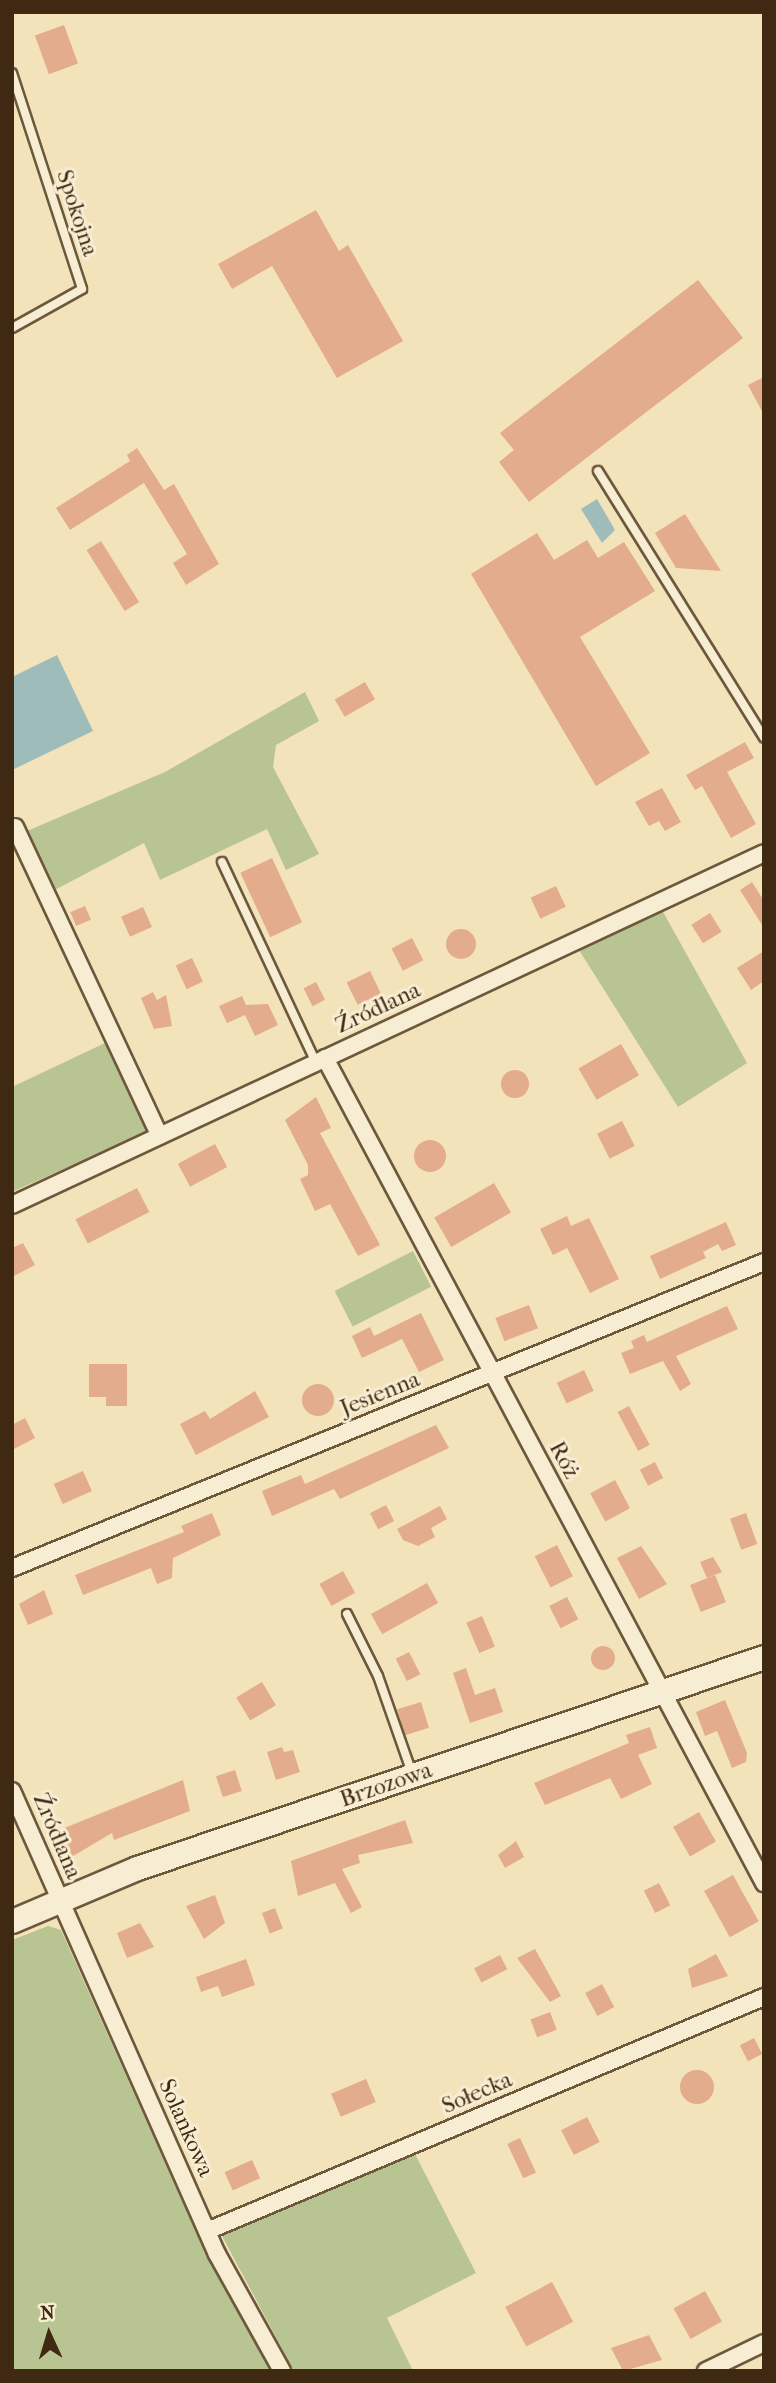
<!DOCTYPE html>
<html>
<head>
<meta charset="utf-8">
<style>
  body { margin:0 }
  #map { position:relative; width:776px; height:2383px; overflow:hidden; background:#f3e3ba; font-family:"IM FELL French Canon",serif }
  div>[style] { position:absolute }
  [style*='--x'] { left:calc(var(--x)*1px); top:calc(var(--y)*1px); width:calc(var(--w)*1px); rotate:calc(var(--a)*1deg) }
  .green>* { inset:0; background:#b8c492; transform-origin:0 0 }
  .water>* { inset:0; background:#9ebcb9 }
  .building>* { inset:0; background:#e3ac8c; transform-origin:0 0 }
  .round { border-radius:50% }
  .roads { filter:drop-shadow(2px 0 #6d583c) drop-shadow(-2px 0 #6d583c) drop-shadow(0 2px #6d583c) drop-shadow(0 -2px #6d583c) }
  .lane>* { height:8px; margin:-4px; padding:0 4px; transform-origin:4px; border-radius:4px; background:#f7edd2 }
  .street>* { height:16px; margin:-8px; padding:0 8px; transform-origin:8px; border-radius:8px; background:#f7edd2 }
  .secondary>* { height:23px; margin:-11.5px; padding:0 11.5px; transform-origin:11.5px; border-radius:11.5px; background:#f7edd2 }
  span { translate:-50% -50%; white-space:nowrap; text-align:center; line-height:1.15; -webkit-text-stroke:6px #f7edd2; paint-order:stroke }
  .street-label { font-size:23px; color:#402912 }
  .frame { position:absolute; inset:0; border:14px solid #402912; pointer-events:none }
  .north { position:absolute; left:14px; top:2299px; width:70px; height:70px; -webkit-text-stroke:5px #f7edd2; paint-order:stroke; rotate:356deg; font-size:19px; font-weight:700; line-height:28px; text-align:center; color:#402912 }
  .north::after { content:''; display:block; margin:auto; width:24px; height:32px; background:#402912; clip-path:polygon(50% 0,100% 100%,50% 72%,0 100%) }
</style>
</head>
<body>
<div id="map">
  <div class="green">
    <i style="clip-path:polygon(305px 692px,319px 721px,276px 745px,273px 767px,319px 854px,286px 870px,267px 829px,160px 880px,144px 843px,49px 893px,27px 831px,165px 772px)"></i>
    <i style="clip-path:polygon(662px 910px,747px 1063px,678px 1107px,579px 950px)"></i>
    <i style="clip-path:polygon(105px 1043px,147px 1132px,14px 1191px,12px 1087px)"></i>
    <i style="left:413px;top:1251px;width:40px;height:88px;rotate:63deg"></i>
    <i style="clip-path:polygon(48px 1926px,61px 1930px,193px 2225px,270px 2371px,12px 2371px,12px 1940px)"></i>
    <i style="clip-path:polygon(415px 2154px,476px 2273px,387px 2318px,413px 2371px,294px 2371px,222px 2236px)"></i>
  </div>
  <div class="water">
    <i style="clip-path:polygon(597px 499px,615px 530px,602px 543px,581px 509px)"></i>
    <i style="clip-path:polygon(57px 655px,93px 731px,12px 770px,12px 677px)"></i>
  </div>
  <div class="building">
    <i style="left:64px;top:25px;width:41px;height:31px;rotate:70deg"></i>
    <i style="clip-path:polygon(316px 210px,339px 251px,348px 245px,403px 341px,337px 378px,272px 266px,232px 289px,218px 264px)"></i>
    <i style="clip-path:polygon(698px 280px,743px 338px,529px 502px,499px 462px,514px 450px,500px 433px)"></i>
    <i style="clip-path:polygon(764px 377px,764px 415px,748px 385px)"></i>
    <i style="clip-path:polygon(137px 448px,164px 490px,174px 484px,219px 564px,186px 585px,173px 563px,187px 554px,144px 483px,70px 530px,56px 508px,130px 461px,127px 455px)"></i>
    <i style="clip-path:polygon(685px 514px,721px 571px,676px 568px,655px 533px)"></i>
    <i style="clip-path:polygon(537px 533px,554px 560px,587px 540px,598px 558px,624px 542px,655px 591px,580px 637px,650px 753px,596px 786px,471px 574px)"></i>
    <i style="left:101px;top:541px;width:72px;height:17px;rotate:58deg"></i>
    <i style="left:365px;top:682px;width:20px;height:35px;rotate:60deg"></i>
    <i style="clip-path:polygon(745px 742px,754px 758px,727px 772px,756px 824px,731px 838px,702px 786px,695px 790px,686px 775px)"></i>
    <i style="clip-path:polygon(662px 788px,681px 822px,665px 831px,659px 821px,649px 826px,635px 802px)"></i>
    <i style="left:272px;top:858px;width:71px;height:35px;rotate:65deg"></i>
    <i style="clip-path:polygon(752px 882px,764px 901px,764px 928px,740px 890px)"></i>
    <i style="left:556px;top:886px;width:23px;height:28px;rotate:65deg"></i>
    <i style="left:85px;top:906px;width:15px;height:16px;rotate:67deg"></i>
    <i style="left:143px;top:907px;width:22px;height:24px;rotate:66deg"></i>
    <i style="left:710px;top:913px;width:22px;height:22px;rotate:58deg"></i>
    <i class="round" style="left:446px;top:929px;width:30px;height:30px"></i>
    <i style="left:412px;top:938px;width:25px;height:23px;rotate:63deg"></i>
    <i style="clip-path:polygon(764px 951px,764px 981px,751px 990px,737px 968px)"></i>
    <i style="left:192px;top:958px;width:26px;height:18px;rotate:65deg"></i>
    <i style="left:370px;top:971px;width:25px;height:26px;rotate:64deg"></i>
    <i style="left:316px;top:982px;width:20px;height:14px;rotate:63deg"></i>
    <i style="clip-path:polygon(153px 992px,157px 1000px,166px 995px,172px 1026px,154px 1029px,141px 998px)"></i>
    <i style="clip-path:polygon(242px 996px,246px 1005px,268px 1004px,278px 1025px,255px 1036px,245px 1015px,227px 1023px,219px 1006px)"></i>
    <i style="left:621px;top:1044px;width:36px;height:49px;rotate:60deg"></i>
    <i class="round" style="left:501px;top:1070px;width:28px;height:28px"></i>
    <i style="clip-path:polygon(316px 1097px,331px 1128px,320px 1133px,380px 1245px,358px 1256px,330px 1204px,315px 1211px,300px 1179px,308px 1175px,308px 1165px,285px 1120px)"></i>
    <i style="left:622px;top:1121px;width:28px;height:28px;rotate:63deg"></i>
    <i class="round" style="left:414px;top:1140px;width:32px;height:32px"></i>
    <i style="left:215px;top:1144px;width:26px;height:42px;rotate:62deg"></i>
    <i style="left:494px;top:1183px;width:34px;height:69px;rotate:60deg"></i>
    <i style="left:137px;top:1188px;width:27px;height:69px;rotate:63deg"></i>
    <i style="clip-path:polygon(567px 1216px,571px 1226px,589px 1218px,619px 1279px,590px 1293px,567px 1248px,553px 1255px,540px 1229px)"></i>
    <i style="clip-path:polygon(726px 1222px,736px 1245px,722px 1251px,718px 1244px,703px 1252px,706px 1258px,660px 1279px,650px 1256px)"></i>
    <i style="clip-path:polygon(23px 1243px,35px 1265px,12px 1277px,12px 1248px)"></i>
    <i style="left:529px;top:1305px;width:25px;height:36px;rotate:69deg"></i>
    <i style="clip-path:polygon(727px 1306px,738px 1329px,676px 1356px,691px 1384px,680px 1391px,663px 1361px,630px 1374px,621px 1353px,634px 1348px,631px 1341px,644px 1335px,647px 1342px)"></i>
    <i style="clip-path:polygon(421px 1313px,444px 1360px,419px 1372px,402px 1339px,362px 1358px,352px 1336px,370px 1327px,374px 1336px)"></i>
    <i style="clip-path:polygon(89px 1364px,127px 1364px,127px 1406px,106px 1406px,106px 1397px,89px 1397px)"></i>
    <i style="left:584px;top:1370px;width:23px;height:30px;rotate:65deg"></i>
    <i class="round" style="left:302px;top:1384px;width:32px;height:32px"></i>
    <i style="clip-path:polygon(255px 1391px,269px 1417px,196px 1455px,180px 1424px,205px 1411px,210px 1419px)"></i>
    <i style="left:629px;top:1406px;width:44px;height:13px;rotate:62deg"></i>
    <i style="clip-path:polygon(25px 1418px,35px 1438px,12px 1450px,12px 1425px)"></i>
    <i style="clip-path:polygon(436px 1425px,449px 1448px,340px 1499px,334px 1489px,272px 1516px,262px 1491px,301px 1475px,305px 1484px)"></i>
    <i style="left:655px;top:1462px;width:18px;height:17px;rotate:63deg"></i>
    <i style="left:83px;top:1471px;width:22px;height:32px;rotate:66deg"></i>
    <i style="left:615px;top:1480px;width:32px;height:28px;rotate:62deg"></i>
    <i style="left:386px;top:1505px;width:18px;height:18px;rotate:63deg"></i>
    <i style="clip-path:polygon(440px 1506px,447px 1519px,431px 1528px,435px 1537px,418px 1546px,403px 1540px,397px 1529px)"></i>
    <i style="clip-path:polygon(212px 1513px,221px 1535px,173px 1558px,172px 1578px,157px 1584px,151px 1568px,83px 1595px,75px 1575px,184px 1532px,181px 1526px)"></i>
    <i style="left:746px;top:1513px;width:33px;height:17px;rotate:70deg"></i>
    <i style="left:557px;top:1545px;width:35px;height:25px;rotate:63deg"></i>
    <i style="clip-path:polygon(641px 1546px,667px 1584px,639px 1599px,617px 1558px)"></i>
    <i style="clip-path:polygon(713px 1557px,722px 1572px,707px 1578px,700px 1562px)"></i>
    <i style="left:343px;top:1571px;width:25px;height:27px;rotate:61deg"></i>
    <i style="left:715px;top:1575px;width:29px;height:27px;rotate:68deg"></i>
    <i style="left:427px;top:1583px;width:23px;height:64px;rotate:61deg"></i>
    <i style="clip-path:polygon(44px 1590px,53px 1614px,28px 1625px,19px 1604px)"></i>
    <i style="left:567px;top:1597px;width:25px;height:20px;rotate:63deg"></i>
    <i style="left:482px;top:1616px;width:33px;height:17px;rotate:67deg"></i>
    <i class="round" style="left:591px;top:1646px;width:24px;height:24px"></i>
    <i style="left:409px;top:1652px;width:25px;height:15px;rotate:63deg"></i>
    <i style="clip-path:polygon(466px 1668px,475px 1695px,495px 1688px,503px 1712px,470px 1723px,453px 1673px)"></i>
    <i style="left:262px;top:1682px;width:27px;height:30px;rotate:59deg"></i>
    <i style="clip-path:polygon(725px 1700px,747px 1753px,746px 1762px,732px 1768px,717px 1731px,705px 1736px,696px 1712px)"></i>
    <i style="left:421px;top:1702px;width:27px;height:25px;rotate:73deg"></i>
    <i style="clip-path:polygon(650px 1727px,657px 1748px,638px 1755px,652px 1784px,621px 1799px,610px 1778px,545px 1805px,534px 1783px,629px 1743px,626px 1735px)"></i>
    <i style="clip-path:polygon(282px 1747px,284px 1752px,293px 1750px,300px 1772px,276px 1780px,267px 1752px)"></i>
    <i style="left:235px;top:1770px;width:22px;height:20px;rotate:72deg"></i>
    <i style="clip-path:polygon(183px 1780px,190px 1811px,114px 1840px,112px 1833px,63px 1862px,56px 1844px,66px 1840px,62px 1829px)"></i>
    <i style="left:699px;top:1812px;width:34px;height:30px;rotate:60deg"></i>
    <i style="clip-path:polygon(405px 1820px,413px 1843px,358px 1855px,360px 1863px,342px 1869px,362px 1907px,351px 1913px,335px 1883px,298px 1896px,291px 1861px)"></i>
    <i style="clip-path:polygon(516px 1841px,524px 1857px,505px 1868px,498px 1855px)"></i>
    <i style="left:733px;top:1875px;width:53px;height:33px;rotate:61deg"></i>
    <i style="left:659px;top:1883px;width:25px;height:17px;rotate:63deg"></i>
    <i style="clip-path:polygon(215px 1895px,225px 1923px,204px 1939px,186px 1906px)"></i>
    <i style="left:275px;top:1908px;width:22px;height:14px;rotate:69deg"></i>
    <i style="clip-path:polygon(140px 1923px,154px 1947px,127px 1958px,117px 1933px)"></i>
    <i style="clip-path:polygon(535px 1949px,561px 1996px,550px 2002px,517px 1958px)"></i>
    <i style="clip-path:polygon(716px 1954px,728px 1976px,692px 1988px,688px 1969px)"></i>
    <i style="left:500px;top:1955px;width:16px;height:29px;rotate:63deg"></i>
    <i style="clip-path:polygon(246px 1959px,255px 1985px,222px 1997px,218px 1986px,201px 1992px,196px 1977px)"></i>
    <i style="left:602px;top:1984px;width:26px;height:19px;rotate:62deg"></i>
    <i style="left:550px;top:2012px;width:19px;height:21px;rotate:69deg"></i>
    <i style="left:754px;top:2038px;width:18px;height:16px;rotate:63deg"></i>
    <i class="round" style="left:680px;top:2070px;width:34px;height:34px"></i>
    <i style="left:366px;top:2079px;width:25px;height:38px;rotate:67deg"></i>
    <i style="left:587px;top:2117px;width:28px;height:29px;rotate:63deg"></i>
    <i style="left:520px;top:2138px;width:38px;height:14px;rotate:65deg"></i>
    <i style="left:252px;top:2160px;width:20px;height:30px;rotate:66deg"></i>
    <i style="left:552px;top:2282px;width:45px;height:53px;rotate:62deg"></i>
    <i style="left:705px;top:2291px;width:35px;height:36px;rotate:61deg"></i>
    <i style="clip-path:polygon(649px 2335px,662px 2360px,623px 2371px,611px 2348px)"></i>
  </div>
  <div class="roads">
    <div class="lane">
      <i style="--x:12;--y:73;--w:227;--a:72"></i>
      <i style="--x:82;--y:289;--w:80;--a:150.9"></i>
      <i style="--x:598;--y:471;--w:314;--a:58.1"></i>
      <i style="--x:222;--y:862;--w:222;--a:64.9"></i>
      <i style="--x:347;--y:1614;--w:69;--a:63.4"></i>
      <i style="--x:378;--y:1676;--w:103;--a:70.7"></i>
    </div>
    <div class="street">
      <i style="--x:15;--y:827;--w:341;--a:64.9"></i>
      <i style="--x:325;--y:1058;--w:935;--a:61.98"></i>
      <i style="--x:12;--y:1205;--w:830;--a:-25.08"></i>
      <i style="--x:12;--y:1568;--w:812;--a:-22.14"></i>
      <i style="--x:12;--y:1791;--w:506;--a:66.12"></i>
      <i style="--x:217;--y:2254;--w:134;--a:60.9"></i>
      <i style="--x:207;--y:2231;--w:604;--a:-22.79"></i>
      <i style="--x:706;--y:2371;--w:64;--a:-25.8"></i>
    </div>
    <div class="secondary">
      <i style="--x:12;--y:1921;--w:136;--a:-23"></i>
      <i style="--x:137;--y:1868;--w:662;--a:-18.6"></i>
    </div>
  </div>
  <div class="street-label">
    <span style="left:77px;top:213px;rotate:72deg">Spokojna</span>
    <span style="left:378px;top:1008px;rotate:-25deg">Źródlana</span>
    <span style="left:380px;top:1394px;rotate:-22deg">Jesienna</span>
    <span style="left:564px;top:1460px;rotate:62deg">Róż</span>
    <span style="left:386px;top:1785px;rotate:-19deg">Brzozowa</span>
    <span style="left:57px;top:1836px;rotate:67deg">Źródlana</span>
    <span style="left:477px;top:2093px;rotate:-23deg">Sołecka</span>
    <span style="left:186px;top:2128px;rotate:66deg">Solankowa</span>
  </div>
  <div class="frame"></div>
  <div class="north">N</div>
</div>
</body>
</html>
